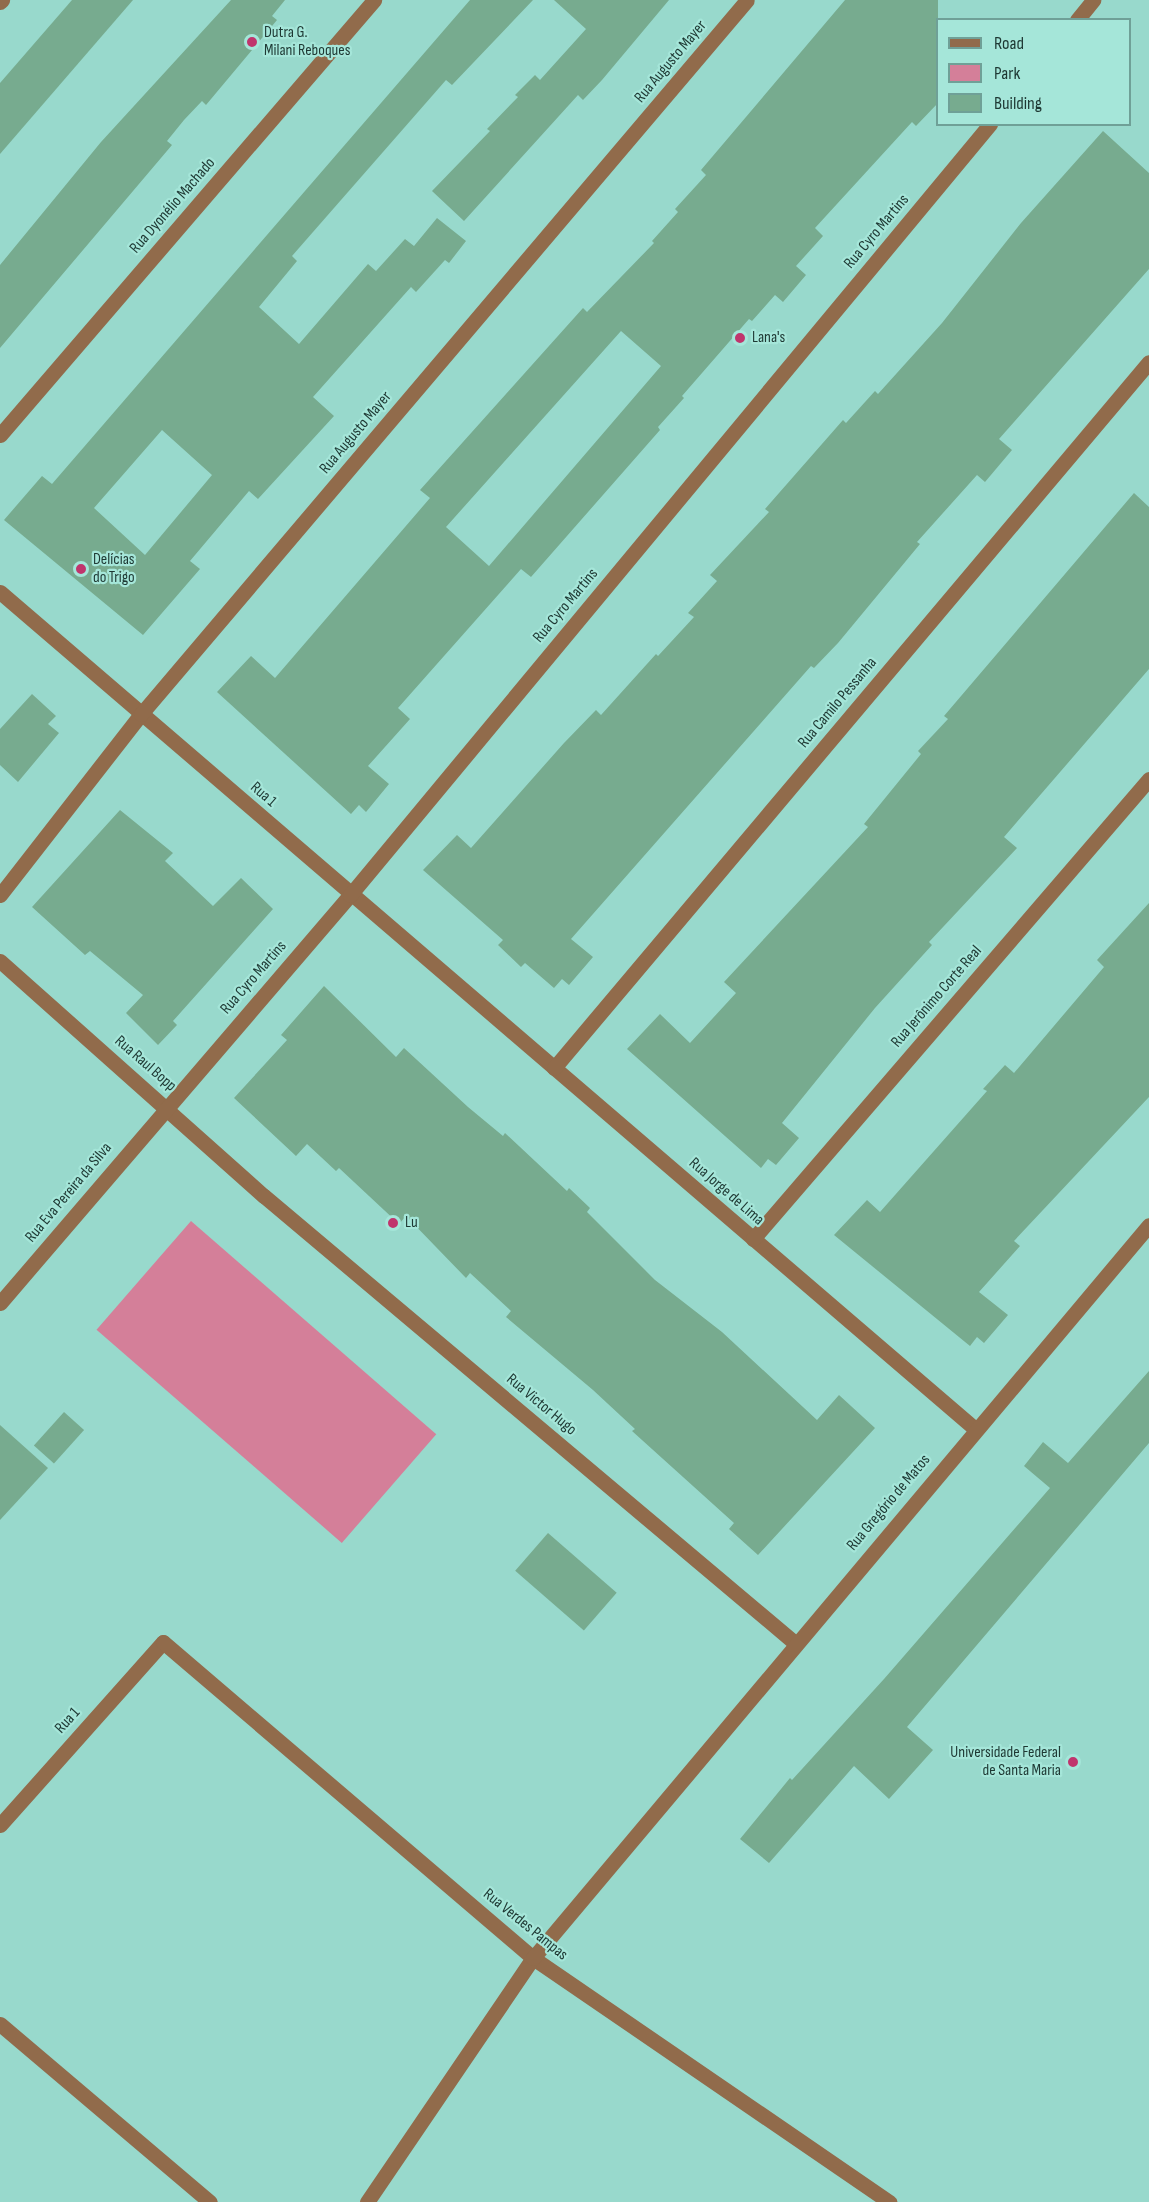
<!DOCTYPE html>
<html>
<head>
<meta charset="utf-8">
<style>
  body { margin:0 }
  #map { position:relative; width:1149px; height:2202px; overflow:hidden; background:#98d9cc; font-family:"Sofia Sans Condensed",sans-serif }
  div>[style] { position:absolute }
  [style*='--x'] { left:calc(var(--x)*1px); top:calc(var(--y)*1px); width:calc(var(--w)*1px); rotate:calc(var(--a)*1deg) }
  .green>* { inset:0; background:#d47f99; transform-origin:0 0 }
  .building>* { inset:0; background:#77ab8f; transform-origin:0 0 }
  .minor>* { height:15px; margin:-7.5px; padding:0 7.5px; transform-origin:7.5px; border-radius:7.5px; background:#916b4b }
  .dots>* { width:16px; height:16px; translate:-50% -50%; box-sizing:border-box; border:3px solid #a5e6d9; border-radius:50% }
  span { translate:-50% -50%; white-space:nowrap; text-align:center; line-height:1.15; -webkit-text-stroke:4.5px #a5e6d9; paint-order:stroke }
  .poi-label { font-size:16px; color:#1e3833 }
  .left { translate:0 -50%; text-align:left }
  .right { translate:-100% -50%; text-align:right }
  .street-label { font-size:16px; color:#1e3833 }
  .legend { position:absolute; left:936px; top:18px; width:195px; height:108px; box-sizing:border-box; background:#a5e6d9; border:2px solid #6fa097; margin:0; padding:8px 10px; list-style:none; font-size:18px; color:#1e3833 }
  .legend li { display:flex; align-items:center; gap:12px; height:30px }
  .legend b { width:30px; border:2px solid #6fa097 }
</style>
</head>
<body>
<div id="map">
  <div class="green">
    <i style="left:191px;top:1221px;width:325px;height:144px;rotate:41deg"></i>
  </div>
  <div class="building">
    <i style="clip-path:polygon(72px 0,133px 0,0 154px,0 83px)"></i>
    <i style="clip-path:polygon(231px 0,285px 0,272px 16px,277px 20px,206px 105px,202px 101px,184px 120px,167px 141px,172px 145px,0 348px,0 265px,101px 142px)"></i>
    <i style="clip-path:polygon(evenodd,470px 0,533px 0,452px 85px,446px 80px,292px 256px,297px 261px,259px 307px,299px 344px,368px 264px,376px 271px,405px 239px,414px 246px,437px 218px,466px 241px,449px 263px,445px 260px,416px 292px,411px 287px,313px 397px,334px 416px,258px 499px,249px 491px,190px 561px,200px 569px,143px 635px,4px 520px,42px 476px,52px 484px,470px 0,162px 430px,212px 475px,145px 555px,94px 508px,162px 430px)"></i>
    <i style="clip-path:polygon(554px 0,669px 0,602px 80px,583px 100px,578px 95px,464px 221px,432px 191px,490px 131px,487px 129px,518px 97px,515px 95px,535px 75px,540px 80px,586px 29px)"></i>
    <i style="clip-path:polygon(evenodd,845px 0,938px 0,938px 103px,916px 126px,912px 122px,815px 228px,823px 236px,796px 266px,806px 275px,783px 302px,775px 295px,752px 321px,749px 319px,682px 396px,684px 398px,658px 427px,660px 430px,531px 577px,521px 569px,398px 708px,410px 719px,368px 766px,389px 784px,366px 812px,359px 805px,351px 814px,217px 692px,251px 656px,275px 678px,430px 498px,420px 490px,583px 308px,587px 312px,654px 243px,652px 241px,678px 212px,675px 209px,706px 175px,701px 170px,845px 0,621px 331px,661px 366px,489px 566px,446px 527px,621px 331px)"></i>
    <i style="clip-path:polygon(1103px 131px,1149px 173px,1149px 269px,999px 439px,1012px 450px,985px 482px,977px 475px,917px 542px,920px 544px,838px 643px,814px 668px,811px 666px,571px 939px,593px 957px,569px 985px,562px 979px,554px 988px,525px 963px,521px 967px,498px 945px,503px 940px,423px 870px,457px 835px,471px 848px,564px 743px,596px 710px,601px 715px,656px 654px,658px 656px,694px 617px,688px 613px,717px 581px,710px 575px,769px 512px,765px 509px,843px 420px,846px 423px,875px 391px,878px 394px,942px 323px,1021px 223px)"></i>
    <i style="clip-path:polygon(1134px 493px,1149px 507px,1149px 669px,1004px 837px,1017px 848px,929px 942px,932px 945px,875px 1008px,782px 1123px,799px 1138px,776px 1165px,768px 1159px,761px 1168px,627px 1049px,660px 1014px,690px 1043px,736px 993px,724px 982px,868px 827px,864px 824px,921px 754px,918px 751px,948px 719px,944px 716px)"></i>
    <i style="clip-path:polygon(32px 694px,56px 716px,48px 724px,59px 733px,18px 782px,0 765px,0 729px)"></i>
    <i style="clip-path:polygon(120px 810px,173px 853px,165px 861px,213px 906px,241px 878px,273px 909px,173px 1021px,177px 1025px,158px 1045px,126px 1013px,143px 995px,90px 951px,85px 955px,32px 907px)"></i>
    <i style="clip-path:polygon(1149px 903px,1149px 1097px,1014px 1241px,1020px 1246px,979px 1292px,1008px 1315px,984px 1343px,977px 1337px,970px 1346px,834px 1235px,867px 1200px,880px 1212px,987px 1091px,983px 1089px,1005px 1065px,1014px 1073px,1104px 967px,1097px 960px)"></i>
    <i style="clip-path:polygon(324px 986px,396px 1057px,404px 1048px,468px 1107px,503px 1136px,505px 1133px,567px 1191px,569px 1188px,590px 1208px,587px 1212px,655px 1280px,722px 1332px,817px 1420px,839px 1395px,875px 1428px,758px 1555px,729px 1529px,734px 1523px,632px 1431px,635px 1429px,593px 1390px,506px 1317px,511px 1311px,470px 1273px,466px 1278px,406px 1216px,399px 1224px,339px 1168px,336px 1171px,307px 1144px,296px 1156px,234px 1098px,287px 1040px,281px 1035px)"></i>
    <i style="clip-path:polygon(1149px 1371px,1149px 1443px,907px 1727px,933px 1750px,889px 1799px,854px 1766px,769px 1863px,740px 1839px,790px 1778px,792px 1780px,884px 1679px,1050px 1488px,1024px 1466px,1043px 1442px,1068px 1463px)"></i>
    <i style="left:64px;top:1412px;width:27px;height:45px;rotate:42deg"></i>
    <i style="clip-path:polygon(0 1425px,48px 1468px,0 1520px)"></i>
    <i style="left:548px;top:1533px;width:91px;height:50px;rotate:41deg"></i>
  </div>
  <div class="minor">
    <i style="--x:0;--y:2;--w:3;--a:-45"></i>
    <i style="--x:1077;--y:20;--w:26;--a:-51"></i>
    <i style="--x:0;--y:435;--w:574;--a:-49.31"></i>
    <i style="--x:0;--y:592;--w:1285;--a:40.64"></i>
    <i style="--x:0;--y:895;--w:229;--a:-52.1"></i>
    <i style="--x:141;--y:714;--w:936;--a:-49.68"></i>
    <i style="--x:0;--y:961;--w:353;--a:41.7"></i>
    <i style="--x:264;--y:1196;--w:694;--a:40.09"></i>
    <i style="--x:554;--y:1068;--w:923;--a:-49.88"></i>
    <i style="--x:753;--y:1239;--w:607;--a:-49.28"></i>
    <i style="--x:0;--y:1303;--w:538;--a:-49.38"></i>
    <i style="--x:350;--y:895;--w:1002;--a:-50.3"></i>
    <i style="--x:0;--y:1825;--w:245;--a:-48.3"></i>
    <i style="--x:163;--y:1642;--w:487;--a:40.5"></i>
    <i style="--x:533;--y:1958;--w:432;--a:34.4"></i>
    <i style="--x:0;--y:2024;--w:275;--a:40.3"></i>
    <i style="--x:367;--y:2202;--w:295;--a:-55.8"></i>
    <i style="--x:533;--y:1958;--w:957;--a:-49.96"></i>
  </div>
  <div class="dots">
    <i style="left:252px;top:42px;background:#c0356d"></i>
    <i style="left:740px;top:338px;background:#c0356d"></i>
    <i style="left:81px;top:569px;background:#c0356d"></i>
    <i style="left:393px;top:1223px;background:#c0356d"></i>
    <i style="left:1073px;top:1762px;background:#c0356d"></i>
  </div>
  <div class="poi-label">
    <span class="left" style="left:264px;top:42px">Dutra G.<br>Milani Reboques</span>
    <span class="left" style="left:752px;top:338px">Lana's</span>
    <span class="left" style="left:93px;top:569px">Delícias<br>do Trigo</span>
    <span class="left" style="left:405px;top:1223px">Lu</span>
    <span class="right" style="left:1061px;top:1762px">Universidade Federal<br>de Santa Maria</span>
  </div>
  <div class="street-label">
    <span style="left:671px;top:62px;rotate:-50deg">Rua Augusto Mayer</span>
    <span style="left:173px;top:206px;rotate:-49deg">Rua Dyonélio Machado</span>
    <span style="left:877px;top:232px;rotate:-50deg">Rua Cyro Martins</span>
    <span style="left:356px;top:433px;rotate:-50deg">Rua Augusto Mayer</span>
    <span style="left:566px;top:606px;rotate:-50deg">Rua Cyro Martins</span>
    <span style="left:838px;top:703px;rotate:-50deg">Rua Camilo Pessanha</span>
    <span style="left:263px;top:795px;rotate:41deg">Rua 1</span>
    <span style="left:254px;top:978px;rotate:-49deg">Rua Cyro Martins</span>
    <span style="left:937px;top:997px;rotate:-49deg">Rua Jerônimo Corte Real</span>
    <span style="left:145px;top:1064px;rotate:41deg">Rua Raul Bopp</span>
    <span style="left:726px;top:1192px;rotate:41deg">Rua Jorge de Lima</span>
    <span style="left:69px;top:1193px;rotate:-50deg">Rua Eva Pereira da Silva</span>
    <span style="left:541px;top:1405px;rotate:40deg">Rua Victor Hugo</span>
    <span style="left:889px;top:1503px;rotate:-50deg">Rua Gregório de Matos</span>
    <span style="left:68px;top:1721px;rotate:-48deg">Rua 1</span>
    <span style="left:525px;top:1925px;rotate:39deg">Rua Verdes Pampas</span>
  </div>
  <ul class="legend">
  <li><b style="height:8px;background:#916b4b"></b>Road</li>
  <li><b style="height:16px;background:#d47f99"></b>Park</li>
  <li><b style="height:16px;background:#77ab8f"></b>Building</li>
  </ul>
</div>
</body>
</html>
